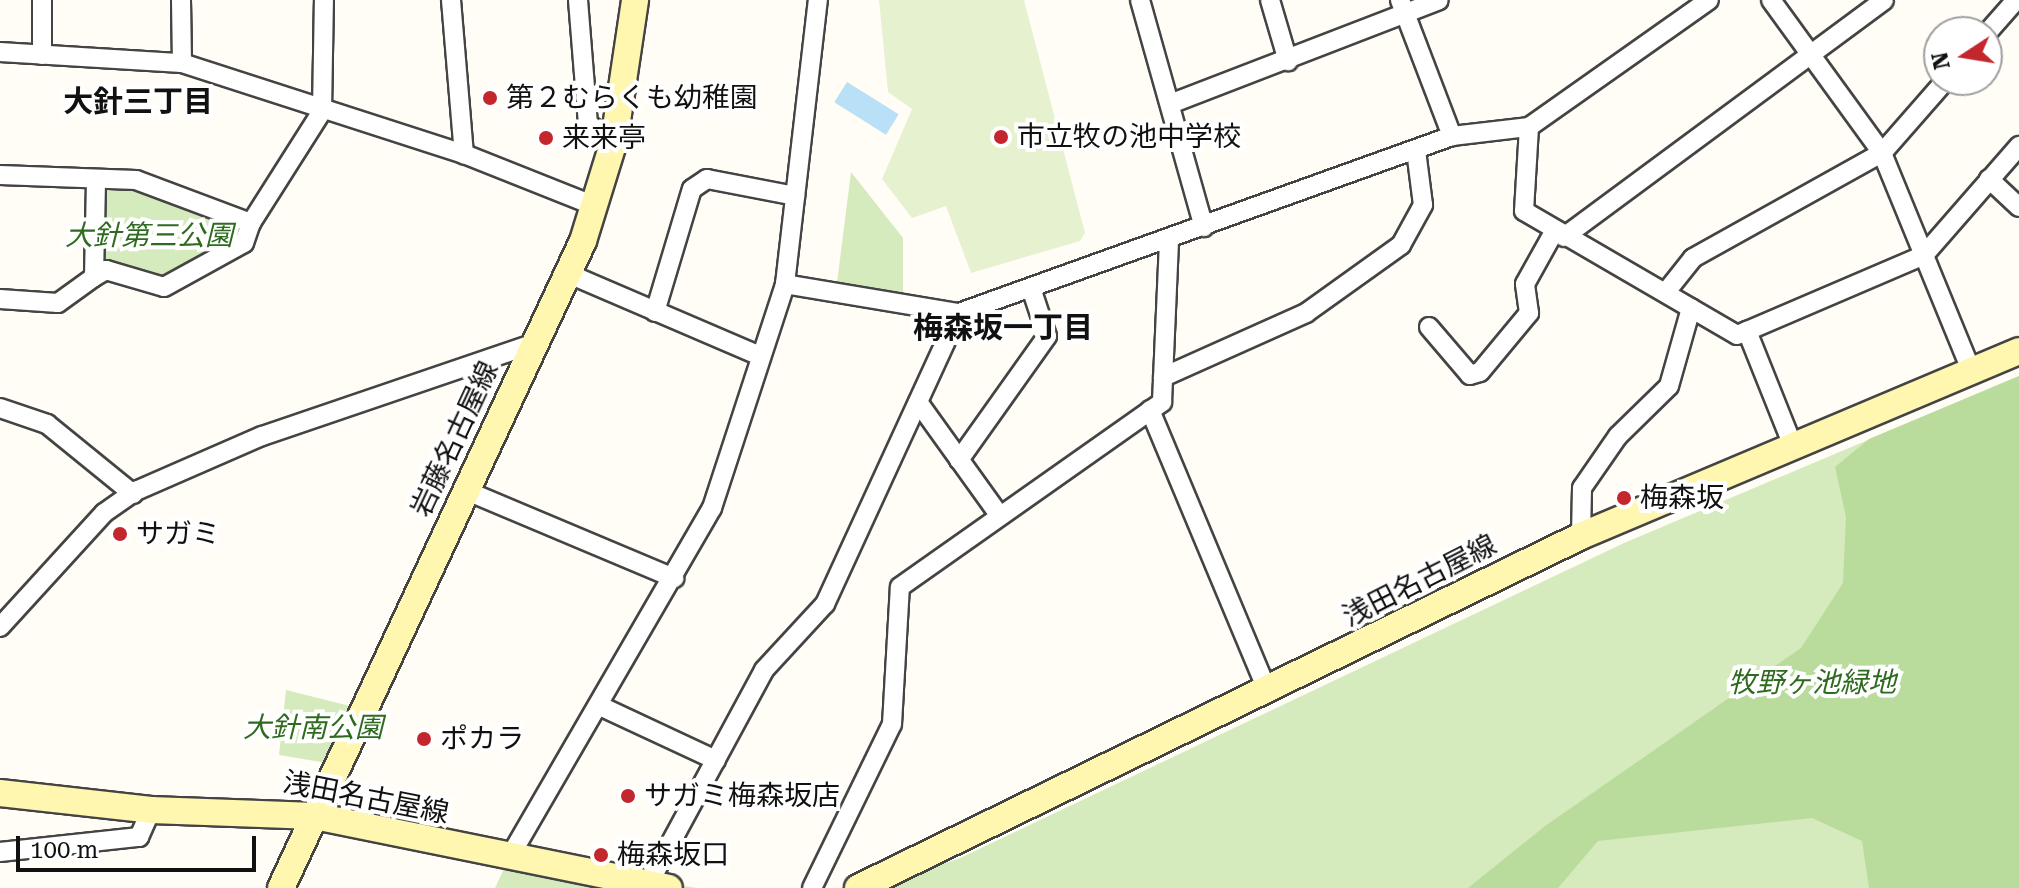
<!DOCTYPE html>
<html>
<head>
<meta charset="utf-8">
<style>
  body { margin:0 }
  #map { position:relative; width:2019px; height:888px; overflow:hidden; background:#fffdf5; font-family:"Roboto Serif","Noto Sans JP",serif }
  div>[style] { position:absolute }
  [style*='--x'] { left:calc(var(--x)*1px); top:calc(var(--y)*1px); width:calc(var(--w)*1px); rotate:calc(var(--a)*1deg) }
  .green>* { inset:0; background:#d5ebbd }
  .forest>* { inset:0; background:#b9dc9c }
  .pitch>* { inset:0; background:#e6f2cf }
  .water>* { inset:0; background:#b9e0f7; transform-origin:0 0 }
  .roads { filter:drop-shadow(2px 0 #444) drop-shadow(-2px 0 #444) drop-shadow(0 2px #444) drop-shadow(0 -2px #444) }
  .minor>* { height:18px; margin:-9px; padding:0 9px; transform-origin:9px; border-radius:9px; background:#fff }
  .secondary>* { height:26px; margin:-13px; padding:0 13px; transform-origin:13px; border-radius:13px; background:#fff6b0 }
  .dots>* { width:22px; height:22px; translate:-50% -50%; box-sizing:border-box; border:4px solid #fff; border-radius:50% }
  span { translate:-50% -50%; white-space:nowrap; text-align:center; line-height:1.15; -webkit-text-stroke:8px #fff; paint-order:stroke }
  .poi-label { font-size:28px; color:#111 }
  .left { translate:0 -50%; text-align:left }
  .park-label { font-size:28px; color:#2f6b1f; font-style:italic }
  .street-label { font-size:28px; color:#111 }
  .neighbourhood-label { font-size:30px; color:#111; font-weight:700 }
  .north { position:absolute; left:1923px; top:16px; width:80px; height:80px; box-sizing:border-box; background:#fff; border:2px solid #a0a0a0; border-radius:50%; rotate:258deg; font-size:22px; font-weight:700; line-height:32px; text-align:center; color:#111 }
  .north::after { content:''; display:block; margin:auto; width:28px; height:36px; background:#c4262e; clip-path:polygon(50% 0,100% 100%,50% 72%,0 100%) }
  .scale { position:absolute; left:16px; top:836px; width:240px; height:36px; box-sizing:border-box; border:4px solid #111; border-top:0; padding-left:10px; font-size:24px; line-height:28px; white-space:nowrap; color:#111; -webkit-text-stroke:6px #fff; paint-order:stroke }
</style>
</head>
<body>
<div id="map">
  <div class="green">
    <i style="clip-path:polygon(851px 172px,903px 238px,903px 297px,837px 283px)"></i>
    <i style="clip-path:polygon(101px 189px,132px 189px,238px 227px,237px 237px,163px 281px,101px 260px)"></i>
    <i style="clip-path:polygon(2019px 376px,2019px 888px,862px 888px,958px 859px,1624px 543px)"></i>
    <i style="clip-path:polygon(286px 690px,354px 707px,333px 764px,279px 755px)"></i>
    <i style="clip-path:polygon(509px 858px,697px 888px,495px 888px)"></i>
  </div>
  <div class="forest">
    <i style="clip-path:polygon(2019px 376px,2019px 888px,1869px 888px,1862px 841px,1812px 818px,1598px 841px,1558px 888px,1468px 888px,1545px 826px,1801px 648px,1843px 583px,1846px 517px,1835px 467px,1869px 439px)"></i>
  </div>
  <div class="pitch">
    <i style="clip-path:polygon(879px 0,1024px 0,1085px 233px,1080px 241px,971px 273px,946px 206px,912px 218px,882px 179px,912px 109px,888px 92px)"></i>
  </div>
  <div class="water">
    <i style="left:847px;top:82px;width:61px;height:24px;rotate:32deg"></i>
  </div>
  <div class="roads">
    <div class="minor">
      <i style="--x:42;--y:0;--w:55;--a:90"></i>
      <i style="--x:181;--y:0;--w:63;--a:89.1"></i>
      <i style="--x:451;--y:0;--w:155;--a:85.2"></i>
      <i style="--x:578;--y:0;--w:124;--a:85.4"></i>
      <i style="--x:588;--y:124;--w:31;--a:33"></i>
      <i style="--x:1140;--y:0;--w:236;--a:74.3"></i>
      <i style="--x:1270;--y:0;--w:64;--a:73.6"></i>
      <i style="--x:1400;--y:0;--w:146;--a:69.1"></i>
      <i style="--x:1452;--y:136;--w:78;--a:-6.7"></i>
      <i style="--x:1529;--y:127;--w:220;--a:-35.2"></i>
      <i style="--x:1771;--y:0;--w:189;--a:54"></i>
      <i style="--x:1882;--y:153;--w:237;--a:67.7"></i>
      <i style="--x:1987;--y:33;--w:44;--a:-48.7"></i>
      <i style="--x:0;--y:52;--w:182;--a:3.5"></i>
      <i style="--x:182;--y:63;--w:296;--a:17.9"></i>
      <i style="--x:464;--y:154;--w:141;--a:21.7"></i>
      <i style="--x:1170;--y:104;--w:288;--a:-21.1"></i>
      <i style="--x:1529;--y:127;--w:84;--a:93.4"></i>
      <i style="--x:1524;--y:211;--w:246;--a:30.2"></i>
      <i style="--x:1737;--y:335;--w:11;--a:-22"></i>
      <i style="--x:1747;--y:331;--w:124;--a:68.2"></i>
      <i style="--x:0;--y:175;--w:136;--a:2.1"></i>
      <i style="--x:136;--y:180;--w:123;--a:20.5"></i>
      <i style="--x:251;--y:223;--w:133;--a:-57.6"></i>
      <i style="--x:322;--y:111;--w:111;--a:-89"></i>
      <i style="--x:1989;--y:179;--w:41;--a:43"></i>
      <i style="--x:1564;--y:237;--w:398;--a:-36.5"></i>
      <i style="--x:569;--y:274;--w:208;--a:23.2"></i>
      <i style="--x:94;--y:277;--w:14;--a:-30"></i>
      <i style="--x:106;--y:270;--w:60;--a:16.3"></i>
      <i style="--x:164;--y:287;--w:91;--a:-28.8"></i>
      <i style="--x:244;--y:243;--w:21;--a:-71"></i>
      <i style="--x:785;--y:284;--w:176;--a:9.5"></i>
      <i style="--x:1666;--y:292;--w:43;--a:-51.5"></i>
      <i style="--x:1693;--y:258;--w:216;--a:-29.1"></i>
      <i style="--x:1882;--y:153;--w:97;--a:-48.8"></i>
      <i style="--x:0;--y:299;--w:58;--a:3.9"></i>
      <i style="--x:58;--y:303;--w:44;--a:-35.8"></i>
      <i style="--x:94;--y:277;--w:98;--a:-88.8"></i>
      <i style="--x:655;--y:312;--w:128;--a:-73.3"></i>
      <i style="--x:692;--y:189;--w:18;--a:-34"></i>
      <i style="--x:707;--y:179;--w:90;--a:10.9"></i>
      <i style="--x:1429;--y:327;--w:63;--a:49.5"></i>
      <i style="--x:1470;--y:375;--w:10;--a:-17"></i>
      <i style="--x:1480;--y:372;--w:77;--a:-50.3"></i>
      <i style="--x:1529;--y:313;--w:29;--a:-98"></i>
      <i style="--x:1525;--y:284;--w:62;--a:-60.9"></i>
      <i style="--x:1747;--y:331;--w:193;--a:-23.2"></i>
      <i style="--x:1924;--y:255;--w:145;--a:-48.9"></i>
      <i style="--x:1163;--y:377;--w:157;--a:-24.1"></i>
      <i style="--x:1306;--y:313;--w:117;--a:-35.6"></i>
      <i style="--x:1401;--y:245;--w:46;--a:-61.2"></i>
      <i style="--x:1423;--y:205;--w:55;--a:-97.3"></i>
      <i style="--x:918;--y:402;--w:140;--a:54.3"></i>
      <i style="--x:0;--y:408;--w:50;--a:18.8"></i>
      <i style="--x:47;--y:424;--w:111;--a:39.1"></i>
      <i style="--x:1150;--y:410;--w:306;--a:67.3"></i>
      <i style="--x:959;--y:460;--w:152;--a:-54.6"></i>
      <i style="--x:1047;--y:336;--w:51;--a:-108.4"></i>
      <i style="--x:467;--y:491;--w:225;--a:22.8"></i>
      <i style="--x:1581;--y:536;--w:48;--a:-88.8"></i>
      <i style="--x:1582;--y:488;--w:63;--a:-55.3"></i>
      <i style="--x:1618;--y:436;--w:71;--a:-44.4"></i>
      <i style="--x:1669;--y:386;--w:81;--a:-74.2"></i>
      <i style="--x:0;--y:627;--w:154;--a:-47.6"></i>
      <i style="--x:104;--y:513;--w:39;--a:-35"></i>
      <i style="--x:136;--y:491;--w:137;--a:-23.6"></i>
      <i style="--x:262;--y:436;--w:288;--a:-18.8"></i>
      <i style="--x:600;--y:706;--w:128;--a:25"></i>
      <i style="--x:0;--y:852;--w:140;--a:-6.2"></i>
      <i style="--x:139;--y:837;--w:30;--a:-66"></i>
      <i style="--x:509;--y:858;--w:405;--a:-59.9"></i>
      <i style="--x:712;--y:508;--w:236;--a:-71.9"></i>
      <i style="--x:785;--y:284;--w:286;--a:-83.4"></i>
      <i style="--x:649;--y:883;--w:242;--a:-61.6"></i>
      <i style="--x:764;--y:670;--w:90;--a:-47.3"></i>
      <i style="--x:825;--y:604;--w:320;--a:-65.3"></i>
      <i style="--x:959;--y:313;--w:524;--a:-19.75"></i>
      <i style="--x:812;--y:888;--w:182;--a:-64"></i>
      <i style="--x:892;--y:724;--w:137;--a:-86.7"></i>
      <i style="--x:900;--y:587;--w:321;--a:-35.2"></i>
      <i style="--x:1162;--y:402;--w:163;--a:-87.5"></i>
    </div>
    <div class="secondary">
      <i style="--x:0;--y:793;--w:152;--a:6.4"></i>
      <i style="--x:151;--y:810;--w:164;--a:2.1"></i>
      <i style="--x:315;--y:816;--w:361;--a:11.5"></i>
      <i style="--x:281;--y:888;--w:714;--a:-64.98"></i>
      <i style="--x:583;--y:241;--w:105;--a:-72.8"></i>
      <i style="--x:614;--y:141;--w:143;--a:-81.5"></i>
      <i style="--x:858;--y:888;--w:804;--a:-25.96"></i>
      <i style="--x:1581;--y:536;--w:475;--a:-22.9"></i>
    </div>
  </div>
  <div class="dots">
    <i style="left:490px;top:98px;background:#c4262e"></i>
    <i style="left:1001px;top:137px;background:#c4262e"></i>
    <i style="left:546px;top:138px;background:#c4262e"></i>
    <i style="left:1624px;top:498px;background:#c4262e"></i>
    <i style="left:120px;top:534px;background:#c4262e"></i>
    <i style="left:424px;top:739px;background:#c4262e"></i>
    <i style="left:628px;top:796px;background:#c4262e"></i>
    <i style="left:601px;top:855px;background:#c4262e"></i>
  </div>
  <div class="poi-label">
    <span class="left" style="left:506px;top:98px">第２むらくも幼稚園</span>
    <span class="left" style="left:1017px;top:137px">市立牧の池中学校</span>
    <span class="left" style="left:562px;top:138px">来来亭</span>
    <span class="left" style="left:1640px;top:498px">梅森坂</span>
    <span class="left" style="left:136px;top:534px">サガミ</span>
    <span class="left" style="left:440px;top:739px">ポカラ</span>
    <span class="left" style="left:644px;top:796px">サガミ梅森坂店</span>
    <span class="left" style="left:617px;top:855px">梅森坂口</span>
  </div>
  <div class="park-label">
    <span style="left:149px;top:236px">大針第三公園</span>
    <span style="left:1812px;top:683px">牧野ヶ池緑地</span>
    <span style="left:313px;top:728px">大針南公園</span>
  </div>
  <div class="street-label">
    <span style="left:455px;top:439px;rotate:-65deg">岩藤名古屋線</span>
    <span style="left:1420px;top:581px;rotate:-27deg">浅田名古屋線</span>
    <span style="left:366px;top:798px;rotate:11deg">浅田名古屋線</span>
  </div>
  <div class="neighbourhood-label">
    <span style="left:138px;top:102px">大針三丁目</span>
    <span style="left:1003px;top:328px">梅森坂一丁目</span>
  </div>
  <div class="north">N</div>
  <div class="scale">100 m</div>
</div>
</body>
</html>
